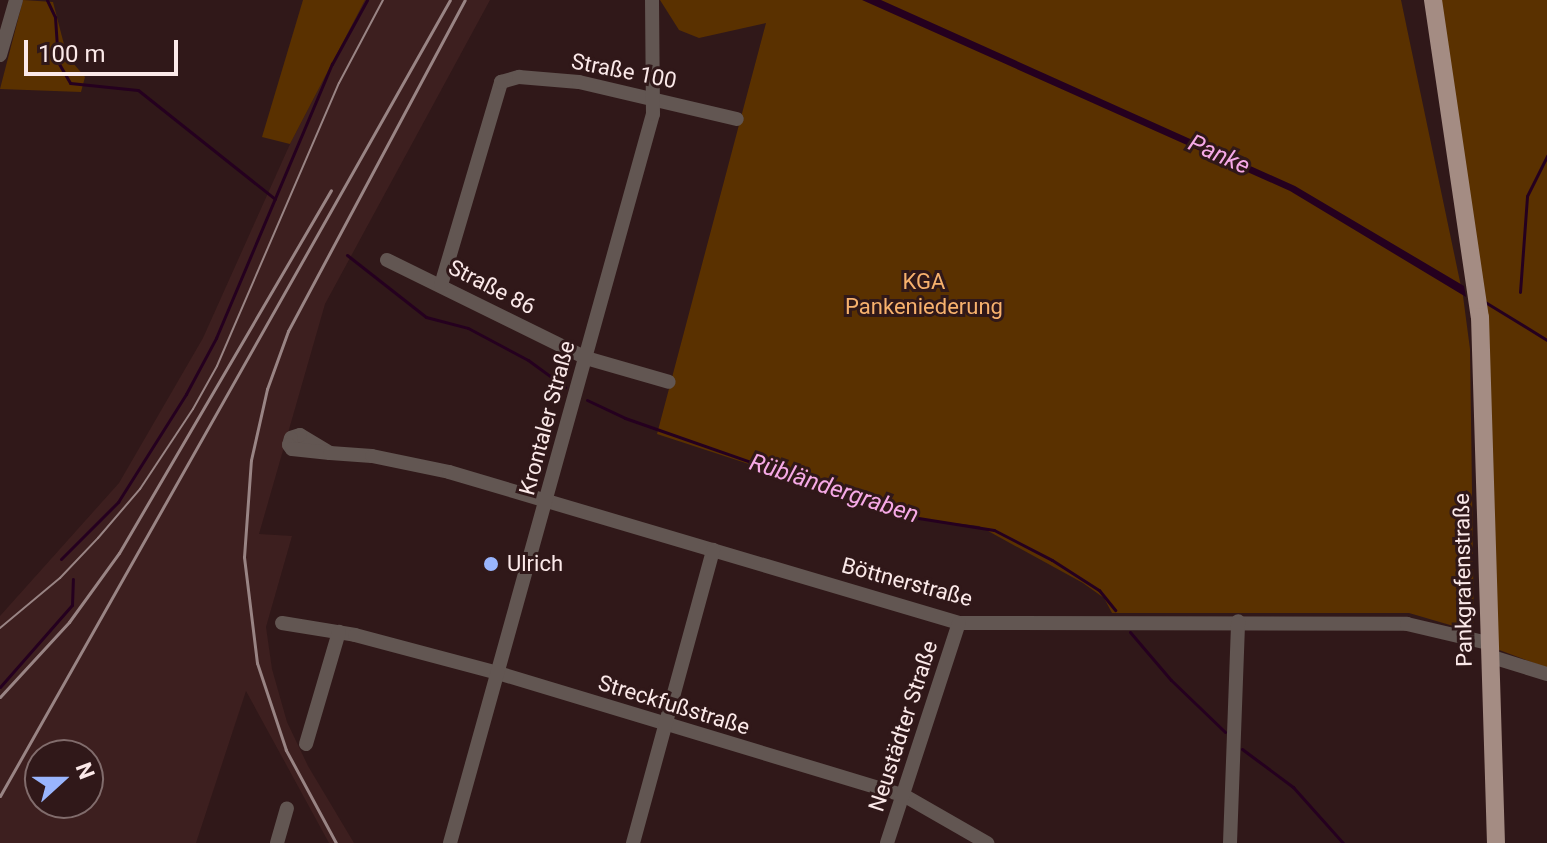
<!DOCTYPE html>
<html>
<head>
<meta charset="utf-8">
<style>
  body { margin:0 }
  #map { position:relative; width:1547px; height:843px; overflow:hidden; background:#301819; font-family:Roboto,sans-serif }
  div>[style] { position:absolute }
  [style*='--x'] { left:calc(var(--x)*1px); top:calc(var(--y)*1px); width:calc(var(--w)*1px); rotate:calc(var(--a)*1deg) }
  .built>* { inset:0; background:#3d1f1f }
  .green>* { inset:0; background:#5a3100 }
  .water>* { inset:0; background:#25001f }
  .stream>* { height:3px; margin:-1.5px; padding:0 1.5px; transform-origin:1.5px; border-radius:1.5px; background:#25001f }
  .minor>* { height:14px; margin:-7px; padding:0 7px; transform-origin:7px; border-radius:7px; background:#625652 }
  .major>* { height:18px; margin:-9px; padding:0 9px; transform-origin:9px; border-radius:9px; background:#a48c83 }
  .tram>* { height:2px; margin:-1px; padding:0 1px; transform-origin:1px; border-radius:1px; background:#998484 }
  .rail>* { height:3px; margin:-1.5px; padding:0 1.5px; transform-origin:1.5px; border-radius:1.5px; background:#998484 }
  .dots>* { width:22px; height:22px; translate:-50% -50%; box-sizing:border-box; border:4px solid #301819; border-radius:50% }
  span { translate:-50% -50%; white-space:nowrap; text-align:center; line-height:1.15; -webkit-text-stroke:6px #301819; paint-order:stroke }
  .street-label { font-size:22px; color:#fbe9e9 }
  .park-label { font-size:22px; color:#f7b16d }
  .poi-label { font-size:22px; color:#fbe9e9 }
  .left { translate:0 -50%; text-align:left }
  .water-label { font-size:24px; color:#f6a9e6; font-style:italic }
  .north { position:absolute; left:24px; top:739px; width:80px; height:80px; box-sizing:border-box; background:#301819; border:2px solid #816c6c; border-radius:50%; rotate:69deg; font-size:22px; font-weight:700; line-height:32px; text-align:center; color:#fbe9e9 }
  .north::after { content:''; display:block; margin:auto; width:28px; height:36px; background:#99b5fd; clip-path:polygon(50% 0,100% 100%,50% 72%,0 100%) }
  .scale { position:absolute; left:24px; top:40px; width:154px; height:36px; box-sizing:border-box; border:4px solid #fbe9e9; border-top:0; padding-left:10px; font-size:24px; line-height:28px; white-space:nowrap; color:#fbe9e9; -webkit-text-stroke:6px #301819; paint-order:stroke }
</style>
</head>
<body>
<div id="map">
  <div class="built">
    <i style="clip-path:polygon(evenodd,365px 0,490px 0,325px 304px,259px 534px,292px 536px,266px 627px,272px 669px,287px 722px,308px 766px,354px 843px,329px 843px,246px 691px,196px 843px,0 843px,0 616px,119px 483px,203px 338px,290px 144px,365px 0,40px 755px,88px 755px,88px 803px,40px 803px,40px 755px)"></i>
  </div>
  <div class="green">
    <i style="clip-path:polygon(23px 0,53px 2px,67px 56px,85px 77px,81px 92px,0 89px)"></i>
    <i style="clip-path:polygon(303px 0,365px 0,290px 144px,262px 137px)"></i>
    <i style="clip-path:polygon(660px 0,1401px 0,1463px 296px,1470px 349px,1474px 632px,1409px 613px,1112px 613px,1104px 598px,1083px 583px,979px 526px,917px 519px,657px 434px,766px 23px,699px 38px,679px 30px)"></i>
    <i style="clip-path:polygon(1441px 0,1547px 0,1547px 668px,1494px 648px,1486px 379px)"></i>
  </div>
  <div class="water">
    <i style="clip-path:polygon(862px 0,881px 0,1295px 186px,1464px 286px,1466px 297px,1290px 191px)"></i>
  </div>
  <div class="stream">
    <i style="--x:47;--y:0;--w:19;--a:65"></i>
    <i style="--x:55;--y:17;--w:45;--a:86.2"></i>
    <i style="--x:58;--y:62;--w:24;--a:60"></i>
    <i style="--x:70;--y:83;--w:68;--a:5.9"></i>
    <i style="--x:138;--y:90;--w:175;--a:38.5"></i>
    <i style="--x:347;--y:255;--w:100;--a:38.1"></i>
    <i style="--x:426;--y:317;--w:43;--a:14.7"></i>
    <i style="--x:468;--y:328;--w:68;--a:28.1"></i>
    <i style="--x:528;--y:360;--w:46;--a:36.1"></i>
    <i style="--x:1520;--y:292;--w:96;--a:-85.8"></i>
    <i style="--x:1527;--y:196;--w:45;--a:-63.4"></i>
    <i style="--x:1485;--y:302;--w:73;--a:31.5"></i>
    <i style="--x:587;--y:400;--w:42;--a:25.3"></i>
    <i style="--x:625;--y:418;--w:145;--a:19.3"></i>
    <i style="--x:762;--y:466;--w:24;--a:9"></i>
    <i style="--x:786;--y:470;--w:134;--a:20.5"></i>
    <i style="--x:912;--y:517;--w:83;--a:9"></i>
    <i style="--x:994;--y:530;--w:65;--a:27.3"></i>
    <i style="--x:1052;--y:560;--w:56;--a:32.6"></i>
    <i style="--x:1099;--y:590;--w:26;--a:51"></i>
    <i style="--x:61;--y:559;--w:81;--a:-45"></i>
    <i style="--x:118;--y:502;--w:128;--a:-57.8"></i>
    <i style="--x:186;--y:394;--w:64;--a:-61.8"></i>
    <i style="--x:216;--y:338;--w:298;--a:-67.1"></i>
    <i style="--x:332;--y:64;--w:73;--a:-61.3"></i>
    <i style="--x:1130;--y:632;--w:63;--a:49.5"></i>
    <i style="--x:1171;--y:680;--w:75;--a:43.9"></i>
    <i style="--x:0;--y:687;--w:109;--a:-48.7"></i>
    <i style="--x:72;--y:605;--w:26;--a:-88"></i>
    <i style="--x:1242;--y:749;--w:64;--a:36.7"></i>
    <i style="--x:1293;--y:787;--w:75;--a:48.2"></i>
  </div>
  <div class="minor">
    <i style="--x:0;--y:55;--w:57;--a:-73.8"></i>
    <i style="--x:387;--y:260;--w:222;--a:26.2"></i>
    <i style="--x:586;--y:358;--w:86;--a:16.1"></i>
    <i style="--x:441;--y:285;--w:212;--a:-73.5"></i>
    <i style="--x:501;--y:82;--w:19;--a:-16"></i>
    <i style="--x:519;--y:77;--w:60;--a:4.8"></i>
    <i style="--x:579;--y:82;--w:162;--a:13.2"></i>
    <i style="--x:330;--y:453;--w:35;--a:-149"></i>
    <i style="--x:300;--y:435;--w:9;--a:162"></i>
    <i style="--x:291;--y:438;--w:7;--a:106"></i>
    <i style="--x:289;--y:445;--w:5;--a:53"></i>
    <i style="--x:292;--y:449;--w:38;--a:6"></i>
    <i style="--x:330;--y:453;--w:42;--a:4.1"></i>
    <i style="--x:372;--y:456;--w:79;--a:11.7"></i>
    <i style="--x:449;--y:472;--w:532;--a:16.49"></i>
    <i style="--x:959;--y:623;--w:448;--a:0.1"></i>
    <i style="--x:1407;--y:624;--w:83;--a:13.2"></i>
    <i style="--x:282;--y:623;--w:74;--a:9.3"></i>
    <i style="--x:355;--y:635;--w:148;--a:14.9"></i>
    <i style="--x:498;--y:673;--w:425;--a:16.8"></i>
    <i style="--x:905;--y:796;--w:95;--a:29.8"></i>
    <i style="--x:1489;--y:656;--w:61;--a:17.2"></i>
    <i style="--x:306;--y:744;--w:117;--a:-73.6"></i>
    <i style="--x:277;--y:843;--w:36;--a:-74"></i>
    <i style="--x:450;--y:843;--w:757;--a:-74.44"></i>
    <i style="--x:653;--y:114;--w:114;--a:-90.5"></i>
    <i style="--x:633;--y:843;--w:304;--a:-74.7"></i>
    <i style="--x:887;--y:843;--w:231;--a:-71.9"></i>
    <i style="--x:1230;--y:843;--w:222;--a:-87.9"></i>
  </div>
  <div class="major">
    <i style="--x:1433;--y:0;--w:320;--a:81.6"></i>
    <i style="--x:1480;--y:317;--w:526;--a:88.26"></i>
  </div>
  <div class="tram">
    <i style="--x:0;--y:628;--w:78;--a:-39.8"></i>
    <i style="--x:60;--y:578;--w:55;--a:-46.5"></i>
    <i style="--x:98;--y:538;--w:65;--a:-49.4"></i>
    <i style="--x:140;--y:489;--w:96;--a:-56.5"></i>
    <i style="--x:193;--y:409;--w:49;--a:-60.8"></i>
    <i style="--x:217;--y:366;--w:308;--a:-66.7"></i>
    <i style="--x:339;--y:83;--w:94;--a:-62.1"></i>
  </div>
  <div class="rail">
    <i style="--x:0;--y:697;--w:102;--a:-47.4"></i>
    <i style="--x:69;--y:622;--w:85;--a:-54.1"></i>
    <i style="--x:119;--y:553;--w:420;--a:-59.7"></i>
    <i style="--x:0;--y:796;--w:914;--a:-60.52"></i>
    <i style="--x:336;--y:843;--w:106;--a:-118.3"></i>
    <i style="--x:286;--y:750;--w:92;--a:-108.4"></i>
    <i style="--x:257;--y:663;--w:107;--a:-97"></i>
    <i style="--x:244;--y:557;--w:97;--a:-85.9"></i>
    <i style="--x:251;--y:460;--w:73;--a:-77.3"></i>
    <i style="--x:267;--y:389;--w:62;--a:-70.1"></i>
    <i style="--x:288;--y:331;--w:375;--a:-61.9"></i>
  </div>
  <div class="dots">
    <i style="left:491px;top:564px;background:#99b5fd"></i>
  </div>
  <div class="street-label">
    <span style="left:624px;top:71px;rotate:11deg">Straße 100</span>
    <span style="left:492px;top:287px;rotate:27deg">Straße 86</span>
    <span style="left:547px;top:418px;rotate:-75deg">Krontaler Straße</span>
    <span style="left:1463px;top:580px;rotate:-91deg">Pankgrafenstraße</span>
    <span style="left:907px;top:582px;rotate:15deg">Böttnerstraße</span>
    <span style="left:674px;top:705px;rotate:17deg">Streckfußstraße</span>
    <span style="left:903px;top:726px;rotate:-72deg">Neustädter Straße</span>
  </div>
  <div class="park-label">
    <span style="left:924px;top:294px">KGA<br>Pankeniederung</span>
  </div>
  <div class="poi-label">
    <span class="left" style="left:507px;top:564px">Ulrich</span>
  </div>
  <div class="water-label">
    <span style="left:1219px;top:155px;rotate:24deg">Panke</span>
    <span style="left:834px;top:489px;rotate:18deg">Rübländergraben</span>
  </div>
  <div class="north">N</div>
  <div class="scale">100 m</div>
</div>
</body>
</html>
